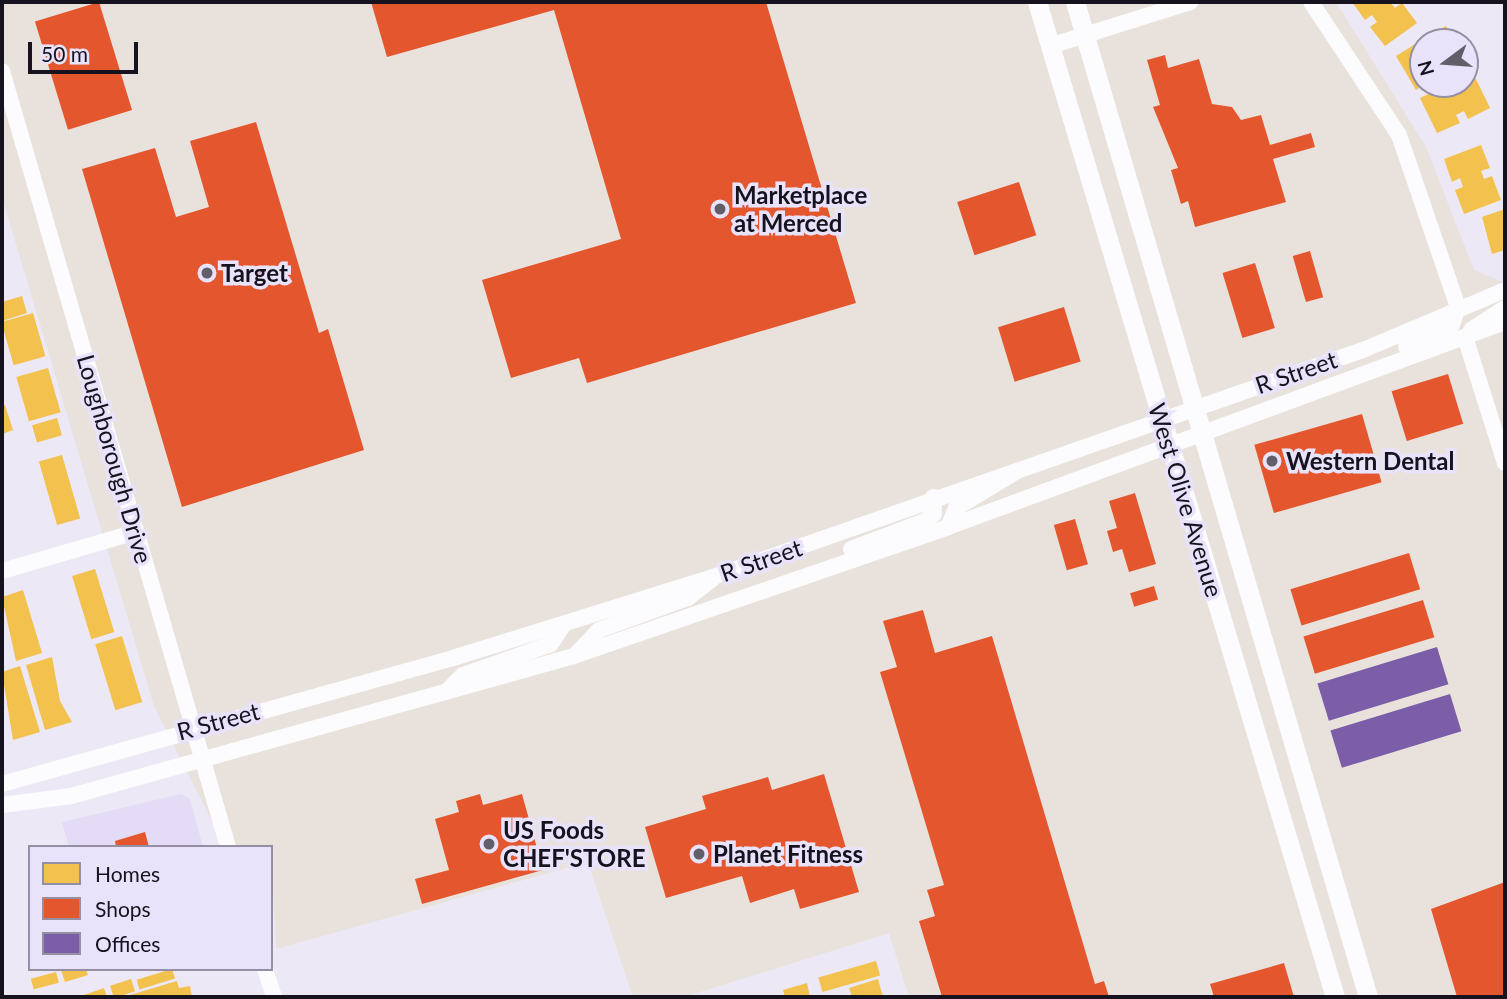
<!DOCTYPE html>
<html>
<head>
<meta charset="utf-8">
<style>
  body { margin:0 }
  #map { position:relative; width:1507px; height:999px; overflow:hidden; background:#ece8f5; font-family:Lato,sans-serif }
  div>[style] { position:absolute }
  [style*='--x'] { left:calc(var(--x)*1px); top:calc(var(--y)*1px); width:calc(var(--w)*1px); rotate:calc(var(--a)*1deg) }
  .commercial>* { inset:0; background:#e9e1dc }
  .built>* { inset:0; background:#e4dcf7 }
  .homes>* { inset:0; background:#f2c14e; transform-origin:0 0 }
  .shops>* { inset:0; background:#e4572e; transform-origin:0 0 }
  .offices>* { inset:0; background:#7b5ea7; transform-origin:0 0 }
  .minor>* { height:16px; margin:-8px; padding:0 8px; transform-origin:8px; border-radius:8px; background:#fcfcfe }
  .major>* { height:19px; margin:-9.5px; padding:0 9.5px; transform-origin:9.5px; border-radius:9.5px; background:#fcfcfe }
  .dots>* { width:19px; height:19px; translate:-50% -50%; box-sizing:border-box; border:4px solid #e9e2fb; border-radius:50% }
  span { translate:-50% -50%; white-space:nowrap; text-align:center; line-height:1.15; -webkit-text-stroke:7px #e9e2fb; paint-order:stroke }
  .poi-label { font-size:24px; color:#16131e; font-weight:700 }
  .left { translate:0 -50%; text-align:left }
  .street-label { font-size:24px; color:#16131e }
  .frame { position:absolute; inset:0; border:4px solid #16131e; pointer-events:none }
  .legend { position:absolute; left:28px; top:845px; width:245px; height:126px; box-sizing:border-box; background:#e9e2fb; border:2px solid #958fa3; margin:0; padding:9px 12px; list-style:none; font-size:21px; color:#16131e }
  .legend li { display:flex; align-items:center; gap:14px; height:35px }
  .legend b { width:35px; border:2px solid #958fa3 }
  .north { position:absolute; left:1409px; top:28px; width:70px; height:70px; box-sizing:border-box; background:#e9e2fb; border:2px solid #958fa3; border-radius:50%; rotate:254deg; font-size:19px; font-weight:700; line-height:28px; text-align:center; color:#16131e }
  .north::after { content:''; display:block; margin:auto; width:24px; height:32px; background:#615e69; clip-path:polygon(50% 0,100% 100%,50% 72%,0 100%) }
  .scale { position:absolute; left:28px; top:42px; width:110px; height:32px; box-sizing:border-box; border:4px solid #16131e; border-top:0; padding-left:9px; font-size:21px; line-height:24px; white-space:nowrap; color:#16131e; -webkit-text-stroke:5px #e9e2fb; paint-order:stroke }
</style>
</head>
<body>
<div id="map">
  <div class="commercial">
    <i style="clip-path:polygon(2px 2px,1336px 2px,1426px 147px,1474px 270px,1505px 283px,1505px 997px,909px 997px,889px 933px,684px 997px,633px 997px,588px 862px,276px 949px,271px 847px,225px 847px,154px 706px,2px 197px)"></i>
  </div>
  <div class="built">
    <i style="clip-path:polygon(181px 794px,190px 799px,203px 847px,69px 847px,62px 822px)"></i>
  </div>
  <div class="homes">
    <i style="clip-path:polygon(1352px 2px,1390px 2px,1395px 8px,1402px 3px,1417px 23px,1385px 46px,1370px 27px,1377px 22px,1372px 15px,1365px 20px)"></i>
    <i style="clip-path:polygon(1446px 26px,1458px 42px,1427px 42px,1425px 39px)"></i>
    <i style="clip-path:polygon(1417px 43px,1423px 50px,1423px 85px,1416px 90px,1396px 56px)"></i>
    <i style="clip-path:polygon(1473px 73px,1490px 108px,1468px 119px,1464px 111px,1456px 115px,1460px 123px,1437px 133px,1420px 98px,1443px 87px,1446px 95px,1454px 91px,1451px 84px,1465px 84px)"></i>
    <i style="clip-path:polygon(1481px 145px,1490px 168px,1481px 171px,1484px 179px,1492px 176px,1501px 200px,1464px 214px,1455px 190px,1463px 187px,1460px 178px,1452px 182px,1444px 159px)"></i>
    <i style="clip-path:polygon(1505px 209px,1505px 250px,1492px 254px,1482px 217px)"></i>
    <i style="clip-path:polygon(22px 296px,27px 313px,2px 321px,2px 302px)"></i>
    <i style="left:33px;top:313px;width:45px;height:33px;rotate:74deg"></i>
    <i style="left:48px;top:368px;width:46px;height:33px;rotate:74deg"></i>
    <i style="clip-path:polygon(5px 405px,13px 430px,2px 434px,2px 406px)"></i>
    <i style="left:57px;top:418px;width:18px;height:26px;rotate:74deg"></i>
    <i style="left:62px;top:455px;width:66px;height:24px;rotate:74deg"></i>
    <i style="left:95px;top:569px;width:66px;height:24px;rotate:73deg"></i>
    <i style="clip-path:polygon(23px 590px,42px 653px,16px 661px,2px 597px)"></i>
    <i style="left:122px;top:636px;width:69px;height:28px;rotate:73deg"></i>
    <i style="clip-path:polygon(52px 657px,60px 701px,72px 722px,45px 730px,26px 665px)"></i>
    <i style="clip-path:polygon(20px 666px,40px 732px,13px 740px,2px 672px)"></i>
    <i style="left:876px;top:961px;width:15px;height:60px;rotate:74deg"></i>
    <i style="clip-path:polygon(86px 969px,88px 975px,65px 982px,61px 970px)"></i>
    <i style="left:172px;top:969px;width:10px;height:37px;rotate:73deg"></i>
    <i style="left:56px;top:972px;width:11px;height:26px;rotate:75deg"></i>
    <i style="left:131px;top:979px;width:13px;height:22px;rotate:72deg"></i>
    <i style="clip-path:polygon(878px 979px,883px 997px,852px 997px,849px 988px)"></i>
    <i style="clip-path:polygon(177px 981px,179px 988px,190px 986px,192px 997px,123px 997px)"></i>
    <i style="clip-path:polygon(807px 983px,810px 997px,785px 997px,783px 990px)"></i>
    <i style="clip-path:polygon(104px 988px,107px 997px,78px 997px)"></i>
  </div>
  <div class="shops">
    <i style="left:99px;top:2px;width:113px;height:67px;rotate:73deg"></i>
    <i style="clip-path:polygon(371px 2px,766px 2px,856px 303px,587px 383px,579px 358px,511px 378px,482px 280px,621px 239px,554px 10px,387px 57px)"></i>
    <i style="clip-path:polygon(1165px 55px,1168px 68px,1199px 59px,1212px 104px,1232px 107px,1241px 120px,1261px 115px,1270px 145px,1311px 133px,1315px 147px,1273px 159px,1286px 202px,1195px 227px,1188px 201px,1181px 204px,1171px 170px,1178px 168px,1153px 107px,1160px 105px,1147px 60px)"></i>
    <i style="clip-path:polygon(256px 122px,319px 333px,328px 329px,364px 450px,182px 507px,82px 169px,155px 148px,176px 217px,209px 207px,190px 141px)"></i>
    <i style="left:1019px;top:182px;width:56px;height:65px;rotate:72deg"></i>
    <i style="left:1310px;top:251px;width:48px;height:18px;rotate:74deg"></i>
    <i style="left:1255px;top:263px;width:68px;height:34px;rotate:73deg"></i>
    <i style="left:1064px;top:307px;width:57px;height:69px;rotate:73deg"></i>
    <i style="left:1448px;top:374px;width:52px;height:59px;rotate:73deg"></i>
    <i style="left:1362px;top:414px;width:71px;height:112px;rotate:74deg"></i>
    <i style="clip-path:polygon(1135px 493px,1156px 564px,1129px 572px,1122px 549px,1113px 552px,1107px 531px,1117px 528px,1109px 501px)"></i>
    <i style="left:1075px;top:519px;width:47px;height:22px;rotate:74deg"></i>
    <i style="left:1409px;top:553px;width:38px;height:124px;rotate:73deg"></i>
    <i style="left:1154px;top:586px;width:14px;height:25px;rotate:73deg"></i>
    <i style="left:1423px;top:600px;width:39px;height:125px;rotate:73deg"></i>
    <i style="clip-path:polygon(923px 610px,935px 653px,992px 636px,1095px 984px,1104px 981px,1109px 997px,942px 997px,919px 921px,935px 916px,927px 890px,944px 885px,880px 672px,897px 667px,883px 621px)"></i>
    <i style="clip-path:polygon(824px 774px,859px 892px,800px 909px,794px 889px,750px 903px,742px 876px,666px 898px,645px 827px,706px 809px,702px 796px,768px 777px,772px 790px)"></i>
    <i style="clip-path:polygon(480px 794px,483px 805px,522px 794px,543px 870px,422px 904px,415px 879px,449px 870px,435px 819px,459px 812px,456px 801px)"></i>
    <i style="clip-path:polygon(145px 832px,149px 847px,116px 847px,115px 841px)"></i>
    <i style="clip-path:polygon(1505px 882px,1505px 997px,1457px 997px,1431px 909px)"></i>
    <i style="clip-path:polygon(1284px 963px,1294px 997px,1214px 997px,1210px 984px)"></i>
  </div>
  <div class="offices">
    <i style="left:1437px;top:647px;width:39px;height:125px;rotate:73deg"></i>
    <i style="left:1450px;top:694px;width:39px;height:125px;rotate:73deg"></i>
  </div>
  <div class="minor">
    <i style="--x:1311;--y:2;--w:159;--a:56.5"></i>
    <i style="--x:1399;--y:135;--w:182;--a:71.1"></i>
    <i style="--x:1050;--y:46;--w:147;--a:-17.4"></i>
    <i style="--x:2;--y:71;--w:808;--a:73.76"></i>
    <i style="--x:1471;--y:330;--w:40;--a:-32.9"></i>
    <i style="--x:1465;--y:337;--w:132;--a:72.4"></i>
    <i style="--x:1406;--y:347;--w:51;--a:-25.6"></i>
    <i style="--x:1452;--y:325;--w:19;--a:-72"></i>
    <i style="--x:948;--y:527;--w:21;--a:-67"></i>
    <i style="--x:956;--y:508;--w:68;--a:-31.1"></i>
    <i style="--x:851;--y:549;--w:79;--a:-20.7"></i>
    <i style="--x:925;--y:521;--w:11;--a:-38"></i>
    <i style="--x:934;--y:514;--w:17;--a:-93"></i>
    <i style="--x:2;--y:571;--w:140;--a:-16.2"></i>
    <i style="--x:574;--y:656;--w:36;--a:-46"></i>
    <i style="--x:599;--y:630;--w:95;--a:-19.8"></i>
    <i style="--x:688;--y:598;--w:31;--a:-38"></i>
    <i style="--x:446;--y:692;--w:24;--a:-45"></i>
    <i style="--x:463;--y:675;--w:93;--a:-19.4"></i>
    <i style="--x:551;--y:644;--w:24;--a:-57"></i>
    <i style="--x:2;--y:784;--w:468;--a:-15.6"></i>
    <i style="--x:453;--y:658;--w:272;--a:-17.3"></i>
    <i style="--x:713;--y:577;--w:688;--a:-19.25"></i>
    <i style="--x:1363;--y:350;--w:154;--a:-22.9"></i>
    <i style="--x:2;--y:805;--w:70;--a:-7.4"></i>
    <i style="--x:71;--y:796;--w:522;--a:-15.55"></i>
    <i style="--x:574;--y:656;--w:396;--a:-19"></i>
    <i style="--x:948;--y:527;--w:594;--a:-20.21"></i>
    <i style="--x:265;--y:969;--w:29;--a:72"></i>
  </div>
  <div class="major">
    <i style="--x:1037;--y:2;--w:1039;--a:73.33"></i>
    <i style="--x:1075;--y:2;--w:1037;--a:73.59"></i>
  </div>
  <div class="dots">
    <i style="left:720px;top:209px;background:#615e69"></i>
    <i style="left:207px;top:273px;background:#615e69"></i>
    <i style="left:1272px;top:461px;background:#615e69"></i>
    <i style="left:489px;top:844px;background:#615e69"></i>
    <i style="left:699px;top:854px;background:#615e69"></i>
  </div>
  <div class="poi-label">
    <span class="left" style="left:734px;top:209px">Marketplace<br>at Merced</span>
    <span class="left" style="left:221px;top:273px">Target</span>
    <span class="left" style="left:1286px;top:461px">Western Dental</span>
    <span class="left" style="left:503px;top:844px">US Foods<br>CHEF'STORE</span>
    <span class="left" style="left:713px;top:854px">Planet Fitness</span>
  </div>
  <div class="street-label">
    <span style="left:1296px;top:372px;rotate:-19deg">R Street</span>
    <span style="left:115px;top:459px;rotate:74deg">Loughborough Drive</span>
    <span style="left:1186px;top:500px;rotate:73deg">West Olive Avenue</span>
    <span style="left:761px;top:560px;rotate:-19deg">R Street</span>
    <span style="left:218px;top:721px;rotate:-15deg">R Street</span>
  </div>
  <div class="frame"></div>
  <ul class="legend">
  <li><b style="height:19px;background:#f2c14e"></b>Homes</li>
  <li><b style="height:19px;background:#e4572e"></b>Shops</li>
  <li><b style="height:19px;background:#7b5ea7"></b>Offices</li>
  </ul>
  <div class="north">N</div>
  <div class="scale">50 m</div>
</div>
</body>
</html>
